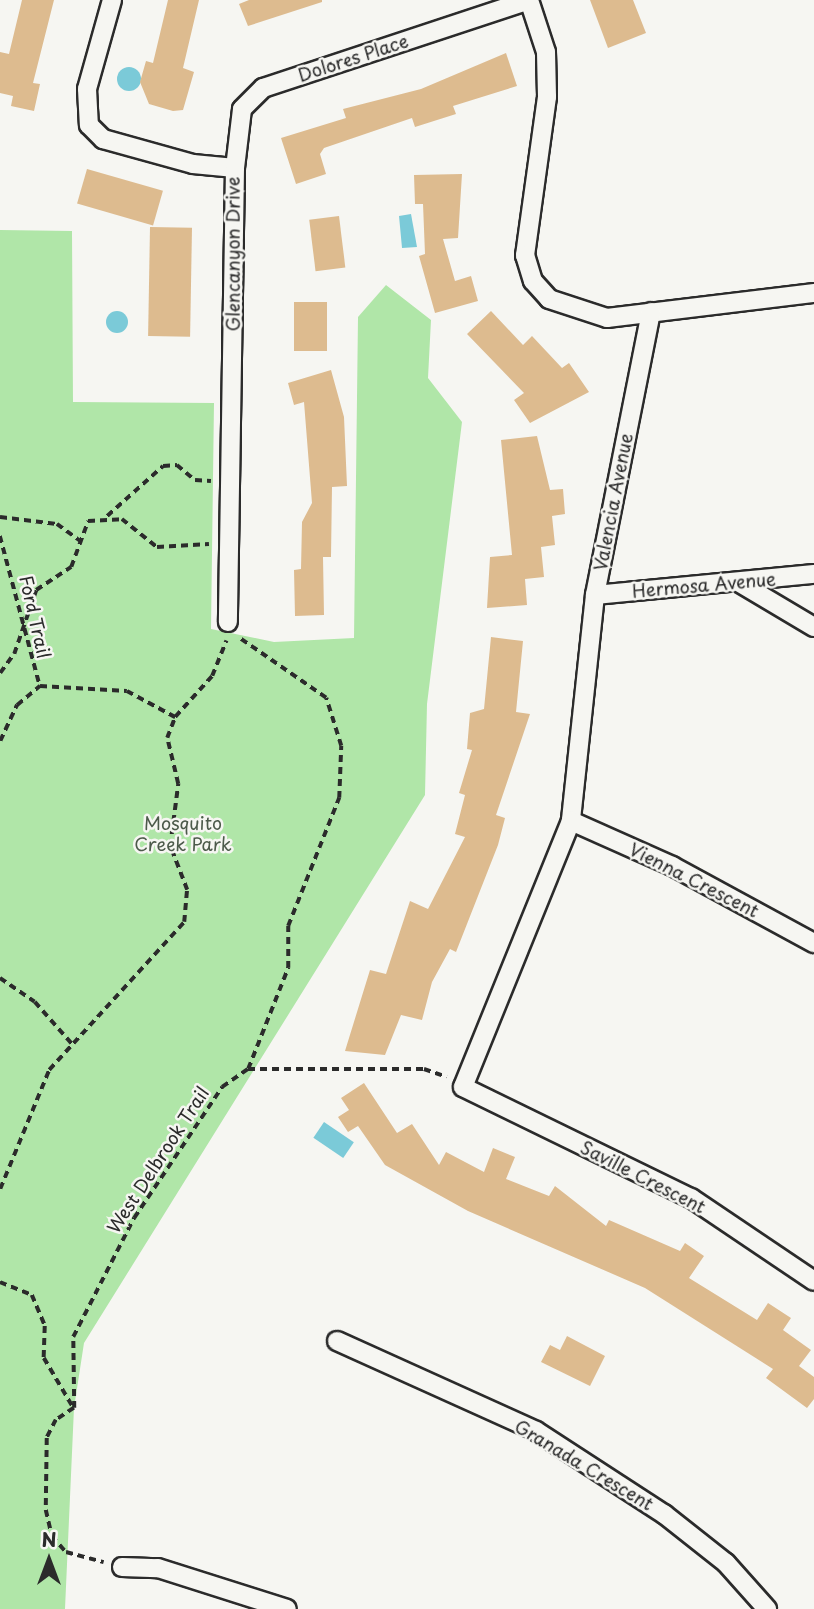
<!DOCTYPE html>
<html>
<head>
<meta charset="utf-8">
<style>
  body { margin:0 }
  #map { position:relative; width:814px; height:1609px; overflow:hidden; background:#f6f6f2; font-family:"Playpen Sans",sans-serif }
  div>[style] { position:absolute }
  [style*='--x'] { left:calc(var(--x)*1px); top:calc(var(--y)*1px); width:calc(var(--w)*1px); rotate:calc(var(--a)*1deg) }
  .green>* { inset:0; background:#b0e6a8 }
  .water>* { inset:0; background:#7bcad8; transform-origin:0 0 }
  .round { border-radius:50% }
  .building>* { inset:0; background:#ddbb8f; transform-origin:0 0 }
  .path>* { height:3.5px; margin-top:-1.75px; transform-origin:0; background:repeating-linear-gradient(90deg,#2b2b2b 0 7px,transparent 0 12px) }
  .roads { filter:drop-shadow(2px 0 #2b2b2b) drop-shadow(-2px 0 #2b2b2b) drop-shadow(0 2px #2b2b2b) drop-shadow(0 -2px #2b2b2b) }
  .minor>* { height:18px; margin:-9px; padding:0 9px; transform-origin:9px; border-radius:9px; background:#f6f6f2 }
  span { translate:-50% -50%; white-space:nowrap; text-align:center; line-height:1.15; -webkit-text-stroke:5px #f6f6f2; paint-order:stroke }
  .street-label { font-size:18px; color:#2b2b2b }
  .park-label { font-size:18px; color:#4c5a4a }
  .north { position:absolute; left:14px; top:1525px; width:70px; height:70px; -webkit-text-stroke:5px #f6f6f2; paint-order:stroke; rotate:0deg; font-size:19px; font-weight:700; line-height:28px; text-align:center; color:#2b2b2b }
  .north::after { content:''; display:block; margin:auto; width:24px; height:32px; background:#2b2b2b; clip-path:polygon(50% 0,100% 100%,50% 72%,0 100%) }
</style>
</head>
<body>
<div id="map">
  <div class="green">
    <i style="clip-path:polygon(0 230px,72px 231px,73px 402px,214px 403px,211px 629px,274px 642px,354px 638px,358px 317px,386px 285px,431px 320px,428px 378px,462px 422px,427px 704px,425px 795px,84px 1343px,74px 1408px,65px 1609px,0 1609px)"></i>
  </div>
  <div class="water">
    <i class="round" style="left:117px;top:67px;width:24px;height:24px"></i>
    <i style="clip-path:polygon(411px 214px,417px 247px,402px 248px,399px 216px)"></i>
    <i class="round" style="left:106px;top:311px;width:22px;height:22px"></i>
    <i style="left:324px;top:1122px;width:36px;height:19px;rotate:34deg"></i>
  </div>
  <div class="building">
    <i style="clip-path:polygon(22px 0,54px 0,33px 83px,40px 84px,34px 111px,11px 106px,13px 96px,0 93px,0 52px,9px 54px)"></i>
    <i style="clip-path:polygon(168px 0,199px 0,183px 68px,194px 72px,183px 110px,173px 111px,149px 104px,140px 82px,146px 61px,153px 63px)"></i>
    <i style="clip-path:polygon(249px 0,322px 0,322px 2px,248px 26px,239px 4px)"></i>
    <i style="clip-path:polygon(590px 0,633px 0,646px 33px,608px 48px)"></i>
    <i style="clip-path:polygon(506px 53px,517px 86px,453px 106px,456px 114px,415px 127px,412px 118px,324px 148px,320px 154px,326px 174px,296px 184px,281px 138px,346px 118px,343px 109px,421px 89px)"></i>
    <i style="left:87px;top:169px;width:79px;height:36px;rotate:16deg"></i>
    <i style="clip-path:polygon(462px 174px,458px 238px,443px 239px,455px 281px,471px 276px,478px 301px,435px 313px,419px 256px,425px 254px,423px 204px,415px 204px,414px 175px)"></i>
    <i style="left:339px;top:216px;width:52px;height:30px;rotate:83deg"></i>
    <i style="left:150px;top:227px;width:42px;height:109px;rotate:1deg"></i>
    <i style="left:294px;top:302px;width:33px;height:49px"></i>
    <i style="clip-path:polygon(491px 311px,523px 345px,532px 336px,562px 368px,569px 363px,589px 392px,530px 423px,514px 400px,524px 393px,467px 334px)"></i>
    <i style="clip-path:polygon(331px 370px,344px 417px,347px 486px,332px 487px,331px 557px,323px 557px,324px 615px,295px 616px,294px 570px,301px 569px,302px 522px,312px 503px,304px 402px,294px 405px,288px 383px)"></i>
    <i style="clip-path:polygon(537px 436px,550px 490px,563px 489px,565px 514px,552px 516px,555px 545px,541px 547px,544px 577px,525px 579px,527px 605px,487px 608px,490px 557px,512px 555px,501px 440px)"></i>
    <i style="clip-path:polygon(491px 637px,523px 641px,516px 712px,530px 714px,496px 815px,505px 818px,498px 845px,456px 952px,450px 949px,432px 982px,422px 1020px,401px 1015px,385px 1055px,345px 1051px,370px 970px,386px 974px,410px 901px,428px 909px,465px 837px,455px 834px,465px 795px,459px 793px,472px 750px,467px 749px,470px 713px,484px 709px)"></i>
    <i style="clip-path:polygon(364px 1083px,397px 1133px,412px 1124px,439px 1165px,446px 1152px,484px 1172px,493px 1148px,515px 1157px,506px 1179px,549px 1196px,555px 1186px,606px 1226px,609px 1220px,680px 1251px,685px 1243px,704px 1256px,689px 1278px,757px 1320px,768px 1303px,791px 1318px,783px 1330px,811px 1350px,799px 1366px,814px 1377px,814px 1399px,807px 1408px,766px 1378px,773px 1369px,645px 1288px,468px 1211px,385px 1165px,358px 1126px,348px 1132px,338px 1117px,349px 1110px,341px 1098px)"></i>
    <i style="clip-path:polygon(567px 1336px,605px 1356px,590px 1386px,541px 1362px,550px 1345px,560px 1350px)"></i>
  </div>
  <div class="path">
    <i style="--x:107;--y:516;--w:75;--a:-41.8"></i>
    <i style="--x:163;--y:466;--w:14;--a:-4"></i>
    <i style="--x:177;--y:465;--w:23;--a:40"></i>
    <i style="--x:195;--y:480;--w:16;--a:4"></i>
    <i style="--x:0;--y:517;--w:57;--a:7"></i>
    <i style="--x:57;--y:524;--w:29;--a:36"></i>
    <i style="--x:0;--y:536;--w:155;--a:75.1"></i>
    <i style="--x:40;--y:686;--w:87;--a:3.3"></i>
    <i style="--x:127;--y:691;--w:55;--a:28.4"></i>
    <i style="--x:0;--y:673;--w:24;--a:-54"></i>
    <i style="--x:14;--y:654;--w:68;--a:-71"></i>
    <i style="--x:36;--y:590;--w:42;--a:-33.3"></i>
    <i style="--x:71;--y:567;--w:49;--a:-69.7"></i>
    <i style="--x:88;--y:521;--w:34;--a:-3"></i>
    <i style="--x:122;--y:519;--w:45;--a:38.7"></i>
    <i style="--x:157;--y:547;--w:52;--a:-3.3"></i>
    <i style="--x:0;--y:741;--w:40;--a:-65"></i>
    <i style="--x:17;--y:705;--w:30;--a:-40"></i>
    <i style="--x:0;--y:978;--w:42;--a:34.4"></i>
    <i style="--x:35;--y:1002;--w:57;--a:48.5"></i>
    <i style="--x:248;--y:1069;--w:176;--a:0"></i>
    <i style="--x:424;--y:1069;--w:24;--a:19"></i>
    <i style="--x:0;--y:1189;--w:129;--a:-67.6"></i>
    <i style="--x:49;--y:1070;--w:200;--a:-47.6"></i>
    <i style="--x:184;--y:922;--w:32;--a:-85"></i>
    <i style="--x:187;--y:890;--w:47;--a:-111.1"></i>
    <i style="--x:170;--y:846;--w:63;--a:-82.6"></i>
    <i style="--x:178;--y:784;--w:47;--a:-103.4"></i>
    <i style="--x:167;--y:738;--w:22;--a:-69"></i>
    <i style="--x:175;--y:717;--w:55;--a:-47.9"></i>
    <i style="--x:212;--y:676;--w:38;--a:-68"></i>
    <i style="--x:0;--y:1282;--w:35;--a:22"></i>
    <i style="--x:32;--y:1295;--w:34;--a:67"></i>
    <i style="--x:45;--y:1326;--w:32;--a:92"></i>
    <i style="--x:44;--y:1358;--w:57;--a:59.4"></i>
    <i style="--x:74;--y:1408;--w:71;--a:-90.8"></i>
    <i style="--x:73;--y:1337;--w:134;--a:-62.9"></i>
    <i style="--x:134;--y:1218;--w:158;--a:-56.1"></i>
    <i style="--x:222;--y:1087;--w:32;--a:-35"></i>
    <i style="--x:248;--y:1069;--w:109;--a:-68.4"></i>
    <i style="--x:288;--y:968;--w:42;--a:-90"></i>
    <i style="--x:288;--y:926;--w:138;--a:-68.3"></i>
    <i style="--x:339;--y:798;--w:52;--a:-87.8"></i>
    <i style="--x:341;--y:746;--w:50;--a:-107.4"></i>
    <i style="--x:326;--y:698;--w:106;--a:-145.4"></i>
    <i style="--x:74;--y:1408;--w:22;--a:146"></i>
    <i style="--x:56;--y:1420;--w:20;--a:117"></i>
    <i style="--x:47;--y:1438;--w:72;--a:90.8"></i>
    <i style="--x:46;--y:1510;--w:27;--a:77"></i>
    <i style="--x:52;--y:1536;--w:21;--a:49"></i>
    <i style="--x:66;--y:1552;--w:39;--a:15"></i>
  </div>
  <div class="roads">
    <div class="minor">
      <i style="--x:112;--y:0;--w:92;--a:105.7"></i>
      <i style="--x:87;--y:89;--w:36;--a:87"></i>
      <i style="--x:89;--y:125;--w:20;--a:45"></i>
      <i style="--x:103;--y:139;--w:93;--a:15.5"></i>
      <i style="--x:193;--y:164;--w:42;--a:5.4"></i>
      <i style="--x:235;--y:168;--w:454;--a:90.9"></i>
      <i style="--x:529;--y:0;--w:55;--a:71.9"></i>
      <i style="--x:546;--y:52;--w:45;--a:88.7"></i>
      <i style="--x:547;--y:97;--w:160;--a:97.9"></i>
      <i style="--x:525;--y:255;--w:27;--a:73"></i>
      <i style="--x:533;--y:281;--w:24;--a:48"></i>
      <i style="--x:549;--y:299;--w:61;--a:18.1"></i>
      <i style="--x:607;--y:318;--w:209;--a:-6.9"></i>
      <i style="--x:235;--y:168;--w:59;--a:-83.2"></i>
      <i style="--x:242;--y:109;--w:30;--a:-45"></i>
      <i style="--x:263;--y:88;--w:280;--a:-18.3"></i>
      <i style="--x:651;--y:312;--w:288;--a:101.2"></i>
      <i style="--x:595;--y:595;--w:227;--a:96.1"></i>
      <i style="--x:571;--y:821;--w:287;--a:112.1"></i>
      <i style="--x:463;--y:1087;--w:254;--a:26"></i>
      <i style="--x:691;--y:1198;--w:148;--a:34"></i>
      <i style="--x:740;--y:583;--w:86;--a:30.7"></i>
      <i style="--x:595;--y:595;--w:220;--a:-5.5"></i>
      <i style="--x:571;--y:821;--w:111;--a:24"></i>
      <i style="--x:672;--y:866;--w:162;--a:28.5"></i>
      <i style="--x:337;--y:1341;--w:218;--a:24.3"></i>
      <i style="--x:536;--y:1431;--w:153;--a:33"></i>
      <i style="--x:664;--y:1514;--w:79;--a:38.3"></i>
      <i style="--x:726;--y:1563;--w:62;--a:48.3"></i>
      <i style="--x:122;--y:1567;--w:36;--a:2"></i>
      <i style="--x:158;--y:1568;--w:135;--a:17.6"></i>
    </div>
  </div>
  <div class="street-label">
    <span style="left:353px;top:58px;rotate:-18deg">Dolores Place</span>
    <span style="left:233px;top:254px;rotate:-90deg">Glencanyon Drive</span>
    <span style="left:613px;top:502px;rotate:-79deg">Valencia Avenue</span>
    <span style="left:704px;top:585px;rotate:-5deg">Hermosa Avenue</span>
    <span style="left:35px;top:617px;rotate:77deg">Ford Trail</span>
    <span style="left:694px;top:880px;rotate:27deg">Vienna Crescent</span>
    <span style="left:158px;top:1160px;rotate:-57deg">West Delbrook Trail</span>
    <span style="left:643px;top:1177px;rotate:27deg">Saville Crescent</span>
    <span style="left:584px;top:1465px;rotate:31deg">Granada Crescent</span>
  </div>
  <div class="park-label">
    <span style="left:183px;top:834px">Mosquito<br>Creek Park</span>
  </div>
  <div class="north">N</div>
</div>
</body>
</html>
